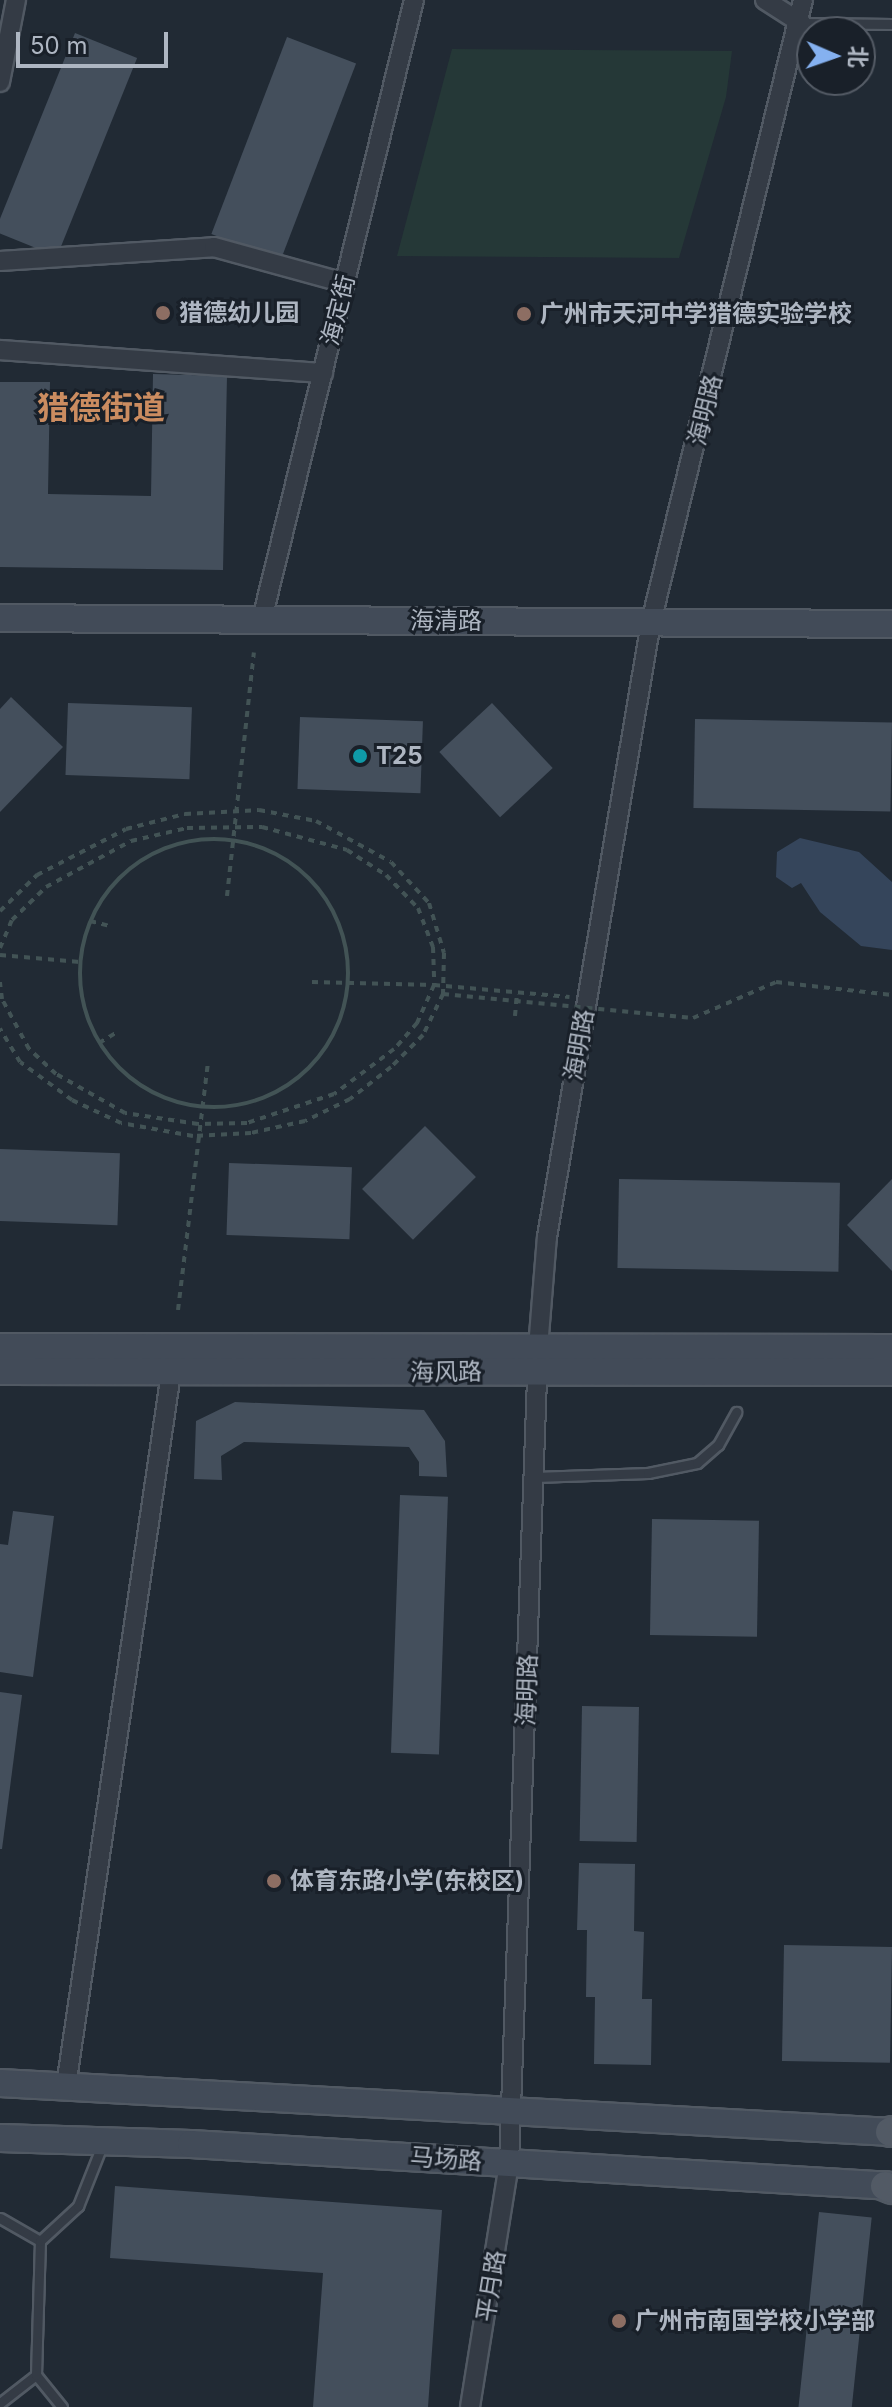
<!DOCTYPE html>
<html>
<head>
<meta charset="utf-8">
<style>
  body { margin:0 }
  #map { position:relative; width:892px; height:2407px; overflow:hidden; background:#212a34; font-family:Inter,"Noto Sans SC",sans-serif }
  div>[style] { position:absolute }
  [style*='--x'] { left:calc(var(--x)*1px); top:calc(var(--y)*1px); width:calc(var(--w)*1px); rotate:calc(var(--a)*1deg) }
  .green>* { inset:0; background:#253837 }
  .water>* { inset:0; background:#35455b }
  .building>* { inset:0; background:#444f5c; transform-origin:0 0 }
  .path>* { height:4px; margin-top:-2px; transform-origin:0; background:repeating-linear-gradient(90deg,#425355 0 6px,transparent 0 12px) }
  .path>.ring { margin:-2px; padding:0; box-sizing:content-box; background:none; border:4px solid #425355; border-radius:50% }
  .roads { filter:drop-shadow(2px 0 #515963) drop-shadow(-2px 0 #515963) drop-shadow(0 2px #515963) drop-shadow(0 -2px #515963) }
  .lane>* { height:9px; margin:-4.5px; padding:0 4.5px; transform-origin:4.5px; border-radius:4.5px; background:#343b45 }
  .street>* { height:18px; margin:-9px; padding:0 9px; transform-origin:9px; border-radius:9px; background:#343b45 }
  .secondary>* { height:26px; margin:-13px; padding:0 13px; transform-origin:13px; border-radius:13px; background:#424b58 }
  .primary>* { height:28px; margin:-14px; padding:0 14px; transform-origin:14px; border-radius:14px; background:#525a65 }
  .path-bridge>* { height:4px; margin-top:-2px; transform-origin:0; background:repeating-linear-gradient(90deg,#425355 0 6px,transparent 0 12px) }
  .dots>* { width:22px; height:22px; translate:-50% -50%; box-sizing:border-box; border:4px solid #192029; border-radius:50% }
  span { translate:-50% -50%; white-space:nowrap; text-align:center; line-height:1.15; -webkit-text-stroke:6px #192029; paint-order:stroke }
  .street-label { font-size:24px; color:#aeb6c2 }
  .poi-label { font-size:24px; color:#aeb6c2; font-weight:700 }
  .left { translate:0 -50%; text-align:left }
  .district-label { font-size:32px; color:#cb8c60; font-weight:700 }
  .north { position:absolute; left:796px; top:16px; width:80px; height:80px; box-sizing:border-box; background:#192029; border:2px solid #555c66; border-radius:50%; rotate:92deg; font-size:22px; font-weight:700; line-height:32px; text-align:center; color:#aeb6c2 }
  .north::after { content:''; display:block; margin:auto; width:28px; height:36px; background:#85b1f0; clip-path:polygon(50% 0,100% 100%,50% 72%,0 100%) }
  .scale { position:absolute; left:16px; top:32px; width:152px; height:36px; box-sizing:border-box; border:4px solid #aeb6c2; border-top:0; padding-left:10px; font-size:24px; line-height:28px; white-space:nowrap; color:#aeb6c2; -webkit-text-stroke:6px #192029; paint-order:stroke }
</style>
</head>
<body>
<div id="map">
  <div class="green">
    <i style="clip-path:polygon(452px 49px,732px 51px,726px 97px,679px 258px,397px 256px)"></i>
  </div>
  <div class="water">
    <i style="clip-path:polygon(800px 838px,859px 852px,892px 882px,892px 950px,861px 946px,820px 912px,801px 883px,792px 888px,776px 877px,777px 852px)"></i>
  </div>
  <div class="building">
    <i style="left:75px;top:33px;width:67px;height:214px;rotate:22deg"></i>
    <i style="left:287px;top:37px;width:74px;height:211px;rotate:21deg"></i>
    <i style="clip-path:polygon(153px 374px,227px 376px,223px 570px,0 567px,0 382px,50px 382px,48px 494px,151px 496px)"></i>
    <i style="clip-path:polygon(11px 697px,63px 747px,0 812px,0 709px)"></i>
    <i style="left:68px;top:703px;width:124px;height:72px;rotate:2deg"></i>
    <i style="left:492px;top:703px;width:89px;height:72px;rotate:47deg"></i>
    <i style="left:300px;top:717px;width:123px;height:72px;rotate:2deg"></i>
    <i style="left:695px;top:719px;width:197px;height:89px;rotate:1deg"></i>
    <i style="left:425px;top:1126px;width:72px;height:89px;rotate:45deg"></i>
    <i style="left:0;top:1149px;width:120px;height:72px;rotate:2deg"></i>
    <i style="left:229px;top:1163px;width:123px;height:72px;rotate:2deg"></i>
    <i style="left:619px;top:1179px;width:221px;height:89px;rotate:1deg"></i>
    <i style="clip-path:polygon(892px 1179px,892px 1271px,847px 1225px)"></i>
    <i style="clip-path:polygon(235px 1402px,424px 1410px,445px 1441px,447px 1477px,419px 1476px,419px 1462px,409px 1447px,244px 1442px,221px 1456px,222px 1480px,194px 1479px,196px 1421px)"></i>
    <i style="left:400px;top:1495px;width:48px;height:258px;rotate:2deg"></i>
    <i style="clip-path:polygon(13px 1511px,54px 1516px,33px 1677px,0 1672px,0 1544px,8px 1545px)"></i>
    <i style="left:652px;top:1519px;width:107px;height:116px;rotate:1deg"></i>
    <i style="clip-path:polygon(0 1692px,22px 1695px,2px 1849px,0 1849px)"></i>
    <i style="left:582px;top:1706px;width:57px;height:135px;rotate:1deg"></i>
    <i style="clip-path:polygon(579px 1863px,635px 1864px,634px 1931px,644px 1932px,642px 1999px,652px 1999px,651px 2065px,594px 2064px,595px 1997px,586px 1997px,587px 1930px,577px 1930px)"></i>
    <i style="left:784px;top:1945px;width:108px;height:116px;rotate:1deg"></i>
    <i style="clip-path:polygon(115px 2186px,442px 2210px,428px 2407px,313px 2407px,323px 2273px,110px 2258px)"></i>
    <i style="left:819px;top:2212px;width:53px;height:196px;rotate:6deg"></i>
  </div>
  <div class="path">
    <i class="ring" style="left:80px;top:839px;width:264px;height:264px"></i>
    <i style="--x:227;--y:896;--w:245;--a:-83.7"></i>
    <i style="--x:90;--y:921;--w:21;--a:14"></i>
    <i style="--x:0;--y:948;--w:30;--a:-67"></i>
    <i style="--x:12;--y:920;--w:47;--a:-44.1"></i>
    <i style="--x:46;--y:887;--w:97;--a:-28.4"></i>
    <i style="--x:131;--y:841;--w:57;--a:-13.1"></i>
    <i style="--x:187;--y:828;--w:75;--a:-0.8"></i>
    <i style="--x:262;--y:827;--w:88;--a:15.1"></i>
    <i style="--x:347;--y:850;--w:46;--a:32.7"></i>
    <i style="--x:386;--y:875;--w:46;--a:45.9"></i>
    <i style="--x:418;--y:908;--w:42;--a:69"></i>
    <i style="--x:433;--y:947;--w:38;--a:88"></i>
    <i style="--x:434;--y:985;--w:42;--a:114.1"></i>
    <i style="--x:417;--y:1023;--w:35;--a:131"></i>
    <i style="--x:394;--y:1049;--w:75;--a:143.1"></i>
    <i style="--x:334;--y:1094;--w:92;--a:161.6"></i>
    <i style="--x:247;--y:1123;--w:49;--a:178.8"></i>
    <i style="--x:198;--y:1124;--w:74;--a:-171.4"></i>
    <i style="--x:125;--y:1113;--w:79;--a:-150.5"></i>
    <i style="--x:56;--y:1074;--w:37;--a:-137"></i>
    <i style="--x:29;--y:1049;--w:57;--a:-118.4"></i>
    <i style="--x:2;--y:999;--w:17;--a:-97"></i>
    <i style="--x:0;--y:955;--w:80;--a:5"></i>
    <i style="--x:312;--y:982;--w:122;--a:1.4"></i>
    <i style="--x:434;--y:985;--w:136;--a:5.1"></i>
    <i style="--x:515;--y:1016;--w:23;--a:-85"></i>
    <i style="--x:693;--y:1018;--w:90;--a:-23.4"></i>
    <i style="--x:776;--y:982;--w:117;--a:6.4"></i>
    <i style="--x:99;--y:1043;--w:23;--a:-31"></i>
    <i style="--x:178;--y:1310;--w:251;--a:-83.1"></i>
  </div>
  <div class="roads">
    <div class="lane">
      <i style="--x:801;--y:23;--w:91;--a:0.6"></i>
      <i style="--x:535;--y:1477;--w:113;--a:-2"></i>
      <i style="--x:648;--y:1473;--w:50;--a:-11.5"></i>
      <i style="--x:697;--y:1463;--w:28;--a:-41"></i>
      <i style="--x:718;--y:1445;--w:38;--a:-61"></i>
      <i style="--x:0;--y:2218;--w:46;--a:29.9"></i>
      <i style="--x:0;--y:2403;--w:46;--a:-37.9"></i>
      <i style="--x:62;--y:2407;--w:41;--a:-129.1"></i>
      <i style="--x:36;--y:2375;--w:134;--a:-88.3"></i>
      <i style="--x:40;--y:2241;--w:52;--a:-42.6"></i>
      <i style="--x:78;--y:2206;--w:68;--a:-68.4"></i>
    </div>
    <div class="street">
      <i style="--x:765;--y:0;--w:43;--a:32.6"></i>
      <i style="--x:0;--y:82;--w:84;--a:-79"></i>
      <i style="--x:0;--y:261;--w:214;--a:-3.7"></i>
      <i style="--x:214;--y:247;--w:136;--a:15.4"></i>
      <i style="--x:0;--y:350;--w:324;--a:4.1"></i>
      <i style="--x:262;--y:619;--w:637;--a:-76.2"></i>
      <i style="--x:66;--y:2086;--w:734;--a:-81.62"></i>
      <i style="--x:470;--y:2407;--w:246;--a:-80.9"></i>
      <i style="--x:509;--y:2164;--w:817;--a:-87.96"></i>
      <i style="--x:538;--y:1348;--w:111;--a:-85.4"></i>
      <i style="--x:547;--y:1237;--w:624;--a:-80.4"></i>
      <i style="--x:651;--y:622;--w:640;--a:-76.27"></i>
    </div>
    <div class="secondary">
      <i style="--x:0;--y:618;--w:892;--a:0.39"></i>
      <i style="--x:0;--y:1347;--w:892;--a:0.06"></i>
      <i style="--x:0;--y:1371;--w:892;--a:0.06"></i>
      <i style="--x:0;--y:2083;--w:893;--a:3.14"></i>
      <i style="--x:0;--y:2138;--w:191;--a:1.8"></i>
      <i style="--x:191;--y:2144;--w:702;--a:3.43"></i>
    </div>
    <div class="primary">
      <i style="--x:890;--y:2132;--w:2;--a:-27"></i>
      <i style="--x:885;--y:2186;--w:8;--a:23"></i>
    </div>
  </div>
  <div class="path-bridge">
    <i style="--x:0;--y:911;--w:52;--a:-44.2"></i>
    <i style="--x:37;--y:875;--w:100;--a:-27.3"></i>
    <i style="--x:126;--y:829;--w:61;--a:-14.3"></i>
    <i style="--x:185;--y:814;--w:74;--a:-3.1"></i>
    <i style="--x:259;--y:810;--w:58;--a:10.9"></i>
    <i style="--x:316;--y:821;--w:85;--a:28.7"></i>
    <i style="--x:391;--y:862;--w:56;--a:47.2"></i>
    <i style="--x:429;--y:903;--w:52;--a:73.3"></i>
    <i style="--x:444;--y:953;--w:41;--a:91.4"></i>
    <i style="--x:443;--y:994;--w:46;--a:116"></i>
    <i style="--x:423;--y:1035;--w:45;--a:135"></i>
    <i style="--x:391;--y:1067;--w:52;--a:142"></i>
    <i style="--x:350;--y:1099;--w:50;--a:153.9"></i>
    <i style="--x:305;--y:1121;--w:55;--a:167.5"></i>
    <i style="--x:251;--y:1133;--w:58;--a:177"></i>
    <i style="--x:193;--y:1136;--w:73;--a:-169.8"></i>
    <i style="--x:121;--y:1123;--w:54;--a:-154.9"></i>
    <i style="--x:72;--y:1100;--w:64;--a:-143.8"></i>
    <i style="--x:20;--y:1062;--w:39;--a:-121"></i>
    <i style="--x:443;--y:994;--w:251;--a:5.5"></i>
  </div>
  <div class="dots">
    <i style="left:163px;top:313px;background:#8d6e63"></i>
    <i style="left:524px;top:314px;background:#8d6e63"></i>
    <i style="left:360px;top:756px;background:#0f9aa8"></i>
    <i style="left:274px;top:1881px;background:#8d6e63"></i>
    <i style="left:619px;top:2321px;background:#8d6e63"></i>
  </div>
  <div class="street-label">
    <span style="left:338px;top:310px;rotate:-76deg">海定街</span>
    <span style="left:705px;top:410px;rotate:-76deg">海明路</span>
    <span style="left:446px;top:621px">海清路</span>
    <span style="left:579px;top:1045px;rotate:-80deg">海明路</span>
    <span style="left:446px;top:1372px;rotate:-1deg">海风路</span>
    <span style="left:527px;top:1690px;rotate:-88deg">海明路</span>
    <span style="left:446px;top:2159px;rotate:4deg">马场路</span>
    <span style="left:491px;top:2286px;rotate:-81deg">平月路</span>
  </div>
  <div class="poi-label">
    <span class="left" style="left:179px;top:313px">猎德幼儿园</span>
    <span class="left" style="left:540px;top:314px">广州市天河中学猎德实验学校</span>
    <span class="left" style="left:376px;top:756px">T25</span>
    <span class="left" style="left:290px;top:1881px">体育东路小学(东校区)</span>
    <span class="left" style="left:635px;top:2321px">广州市南国学校小学部</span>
  </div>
  <div class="district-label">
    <span style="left:101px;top:408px">猎德街道</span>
  </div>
  <div class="north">北</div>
  <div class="scale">50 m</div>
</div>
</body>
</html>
